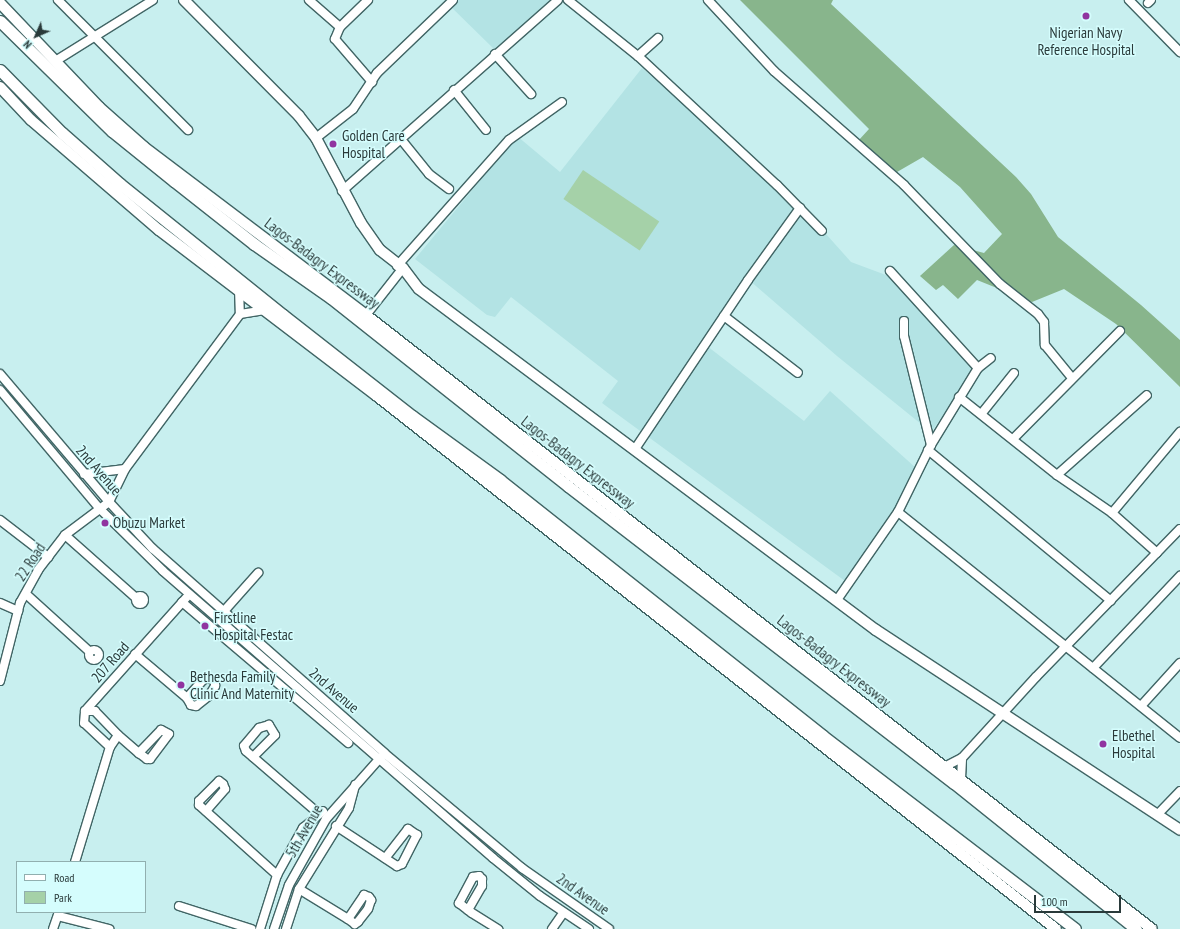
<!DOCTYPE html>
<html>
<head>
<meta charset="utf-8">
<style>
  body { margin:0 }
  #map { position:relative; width:1180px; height:929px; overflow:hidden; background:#c8efef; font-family:"PT Sans Narrow",sans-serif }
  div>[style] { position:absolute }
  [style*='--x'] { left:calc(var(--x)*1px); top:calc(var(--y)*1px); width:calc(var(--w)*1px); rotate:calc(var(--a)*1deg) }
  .built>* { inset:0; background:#b3e3e4 }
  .green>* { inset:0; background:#a5d1a8; transform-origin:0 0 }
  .forest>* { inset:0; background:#88b58c }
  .roads { filter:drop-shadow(1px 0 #416565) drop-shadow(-1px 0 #416565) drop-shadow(0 1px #416565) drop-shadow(0 -1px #416565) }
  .minor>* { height:8px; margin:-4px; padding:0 4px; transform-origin:4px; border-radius:4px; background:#fff }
  .minor>.ring { margin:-4px; padding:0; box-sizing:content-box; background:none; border:8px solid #fff; border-radius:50% }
  .major>* { height:10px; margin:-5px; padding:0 5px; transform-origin:5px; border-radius:5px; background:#fff }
  .highway>* { height:11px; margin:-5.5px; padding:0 5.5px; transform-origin:5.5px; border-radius:5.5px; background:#fff }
  .dots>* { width:11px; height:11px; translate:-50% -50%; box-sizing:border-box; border:2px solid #d5fdfd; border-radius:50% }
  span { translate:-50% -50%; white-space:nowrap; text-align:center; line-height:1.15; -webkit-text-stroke:3px #d5fdfd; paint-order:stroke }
  .poi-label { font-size:15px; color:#2a3a3a }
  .left { translate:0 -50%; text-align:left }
  .street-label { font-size:15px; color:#2a3a3a }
  .legend { position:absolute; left:16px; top:861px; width:130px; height:52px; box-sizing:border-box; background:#d5fdfd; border:1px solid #91afaf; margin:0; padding:5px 7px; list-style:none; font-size:12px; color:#2a3a3a }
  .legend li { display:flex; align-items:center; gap:8px; height:20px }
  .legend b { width:20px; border:1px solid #91afaf }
  .north { position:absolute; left:16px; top:16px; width:40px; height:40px; -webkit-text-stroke:3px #d5fdfd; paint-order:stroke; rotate:225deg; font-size:11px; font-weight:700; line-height:16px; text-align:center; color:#2a3a3a }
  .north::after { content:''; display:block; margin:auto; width:14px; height:18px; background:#2a3a3a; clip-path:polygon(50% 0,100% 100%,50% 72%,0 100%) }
  .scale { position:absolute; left:1034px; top:895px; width:87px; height:18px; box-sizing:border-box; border:2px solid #2a3a3a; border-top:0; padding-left:5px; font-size:12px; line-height:14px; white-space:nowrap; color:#2a3a3a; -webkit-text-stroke:3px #d5fdfd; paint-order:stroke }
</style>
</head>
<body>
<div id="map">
  <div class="built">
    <i style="clip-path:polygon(444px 0,556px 0,497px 52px)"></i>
    <i style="clip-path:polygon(642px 68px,801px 206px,851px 262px,902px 281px,979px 365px,929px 435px,926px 428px,837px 356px,749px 280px,707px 346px,804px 421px,830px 391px,916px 468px,910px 487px,845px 581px,602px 403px,618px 381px,511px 297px,495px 317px,487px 315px,415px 259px,517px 136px,560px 172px)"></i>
  </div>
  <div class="green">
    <i style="left:583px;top:170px;width:92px;height:35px;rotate:34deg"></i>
  </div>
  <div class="forest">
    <i style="clip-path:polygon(740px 0,833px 0,831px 4px,1016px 177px,1031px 194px,1058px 237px,1141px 305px,1180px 340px,1180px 387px,1116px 324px,1064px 289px,1032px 302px,977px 280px,958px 299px,943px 285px,936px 290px,920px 276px,954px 245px,984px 253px,1002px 234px,960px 187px,923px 157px,897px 172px,858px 141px,869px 129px)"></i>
  </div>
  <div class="roads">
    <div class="minor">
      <i style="--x:58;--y:0;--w:184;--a:45"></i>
      <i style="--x:309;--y:0;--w:41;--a:41.1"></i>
      <i style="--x:368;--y:0;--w:39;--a:136"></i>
      <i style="--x:340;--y:27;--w:13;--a:113"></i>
      <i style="--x:335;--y:39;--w:57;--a:49.3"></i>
      <i style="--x:568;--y:0;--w:90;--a:38.7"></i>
      <i style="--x:638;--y:56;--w:190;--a:42.9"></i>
      <i style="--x:777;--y:185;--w:64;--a:45.6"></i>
      <i style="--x:708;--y:0;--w:97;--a:47.1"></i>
      <i style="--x:774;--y:71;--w:173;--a:41.2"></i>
      <i style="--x:904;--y:185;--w:138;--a:45.9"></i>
      <i style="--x:1000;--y:284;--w:48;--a:38.3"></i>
      <i style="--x:1038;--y:314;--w:10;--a:53"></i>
      <i style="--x:1044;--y:322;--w:23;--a:88"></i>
      <i style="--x:1045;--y:345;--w:43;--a:50.7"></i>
      <i style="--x:1129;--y:0;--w:73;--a:45.6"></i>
      <i style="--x:1148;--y:3;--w:4;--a:-45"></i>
      <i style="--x:495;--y:54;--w:54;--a:48"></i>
      <i style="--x:638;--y:56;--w:27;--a:-42"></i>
      <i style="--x:57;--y:60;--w:113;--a:-32"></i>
      <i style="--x:454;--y:90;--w:51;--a:51.3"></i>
      <i style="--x:316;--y:138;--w:47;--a:-38.1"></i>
      <i style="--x:353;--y:109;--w:43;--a:-56.3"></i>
      <i style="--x:377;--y:73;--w:105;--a:-43.8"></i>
      <i style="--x:400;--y:138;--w:46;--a:51.1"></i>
      <i style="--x:429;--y:174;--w:25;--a:37"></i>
      <i style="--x:342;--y:191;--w:288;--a:-41.5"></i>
      <i style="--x:397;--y:266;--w:169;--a:-48.4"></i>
      <i style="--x:509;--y:140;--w:65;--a:-35.6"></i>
      <i style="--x:890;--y:271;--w:131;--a:47.8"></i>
      <i style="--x:239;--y:289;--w:25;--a:88"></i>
      <i style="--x:366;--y:315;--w:60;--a:-51.8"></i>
      <i style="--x:724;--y:316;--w:93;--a:37.6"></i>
      <i style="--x:0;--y:374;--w:168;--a:49.6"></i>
      <i style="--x:109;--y:502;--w:64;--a:46.9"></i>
      <i style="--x:153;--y:549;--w:308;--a:41.4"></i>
      <i style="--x:384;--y:753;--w:180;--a:39.8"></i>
      <i style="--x:522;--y:868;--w:106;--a:35"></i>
      <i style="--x:0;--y:390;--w:155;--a:50"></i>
      <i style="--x:100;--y:509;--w:88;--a:44.5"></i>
      <i style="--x:163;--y:571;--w:437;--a:41"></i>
      <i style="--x:493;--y:858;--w:60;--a:39"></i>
      <i style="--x:540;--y:896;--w:59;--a:34"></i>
      <i style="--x:959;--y:397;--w:125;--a:38.5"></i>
      <i style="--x:1057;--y:475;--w:67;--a:34.6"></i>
      <i style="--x:1112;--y:513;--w:60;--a:41.6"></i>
      <i style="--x:982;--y:413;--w:51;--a:-51.3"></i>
      <i style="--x:1013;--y:439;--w:152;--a:-45.3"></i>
      <i style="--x:931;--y:445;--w:90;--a:-58.6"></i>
      <i style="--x:978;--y:368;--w:16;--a:-38"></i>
      <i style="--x:635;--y:449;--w:203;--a:-56.2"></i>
      <i style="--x:748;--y:280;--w:89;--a:-54.2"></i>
      <i style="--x:928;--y:450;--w:237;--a:39.5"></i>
      <i style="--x:84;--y:474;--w:41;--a:-7"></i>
      <i style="--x:1057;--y:475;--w:120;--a:-41.6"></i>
      <i style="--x:898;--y:512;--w:361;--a:38.7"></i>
      <i style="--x:1112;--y:513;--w:106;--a:-50"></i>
      <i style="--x:0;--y:520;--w:61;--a:37.6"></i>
      <i style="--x:65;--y:535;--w:95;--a:41.6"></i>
      <i style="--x:26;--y:594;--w:86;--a:42.2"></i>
      <i class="ring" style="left:136px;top:596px;width:0;height:0"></i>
      <i style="--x:837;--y:600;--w:107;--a:-55.3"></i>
      <i style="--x:898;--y:512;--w:75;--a:-63.8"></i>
      <i style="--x:931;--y:445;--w:112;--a:-103.9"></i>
      <i style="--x:904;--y:336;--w:15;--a:-90"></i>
      <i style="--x:182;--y:602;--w:218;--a:40.3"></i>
      <i style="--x:0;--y:603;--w:20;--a:24"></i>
      <i style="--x:225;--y:610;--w:50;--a:-48.3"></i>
      <i class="ring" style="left:89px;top:650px;width:2px;height:2px"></i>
      <i style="--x:135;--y:654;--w:68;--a:40.2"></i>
      <i style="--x:187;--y:698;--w:8;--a:60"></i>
      <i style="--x:191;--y:705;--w:5;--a:11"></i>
      <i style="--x:196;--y:706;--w:16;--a:-38"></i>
      <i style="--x:209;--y:696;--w:12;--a:-59"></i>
      <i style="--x:215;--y:686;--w:5;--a:-90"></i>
      <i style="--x:215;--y:681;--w:8;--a:-157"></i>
      <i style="--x:208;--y:678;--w:5;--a:158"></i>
      <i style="--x:203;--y:680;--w:24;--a:132"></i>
      <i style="--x:1093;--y:668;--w:127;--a:-46.6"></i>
      <i style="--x:0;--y:681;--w:81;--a:-75.6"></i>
      <i style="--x:20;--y:603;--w:38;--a:-61"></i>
      <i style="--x:38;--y:570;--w:44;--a:-52.4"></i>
      <i style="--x:65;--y:535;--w:55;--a:-36.9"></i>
      <i style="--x:109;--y:502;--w:37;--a:-64"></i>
      <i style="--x:125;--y:469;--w:193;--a:-53.4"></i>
      <i style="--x:240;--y:314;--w:25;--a:-9"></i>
      <i style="--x:1141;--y:706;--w:58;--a:-47.8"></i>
      <i style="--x:118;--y:735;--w:28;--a:41"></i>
      <i style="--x:139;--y:753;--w:10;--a:37"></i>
      <i style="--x:147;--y:759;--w:3;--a:0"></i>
      <i style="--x:150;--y:759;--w:31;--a:-53"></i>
      <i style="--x:169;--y:734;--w:9;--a:-153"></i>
      <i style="--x:161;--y:730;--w:32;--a:134"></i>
      <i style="--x:110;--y:747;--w:35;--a:-137"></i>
      <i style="--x:84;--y:723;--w:12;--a:-85"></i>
      <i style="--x:85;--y:711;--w:152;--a:-48.2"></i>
      <i style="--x:253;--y:757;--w:31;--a:-45"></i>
      <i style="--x:275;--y:735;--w:12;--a:-121"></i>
      <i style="--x:269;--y:725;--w:10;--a:163"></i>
      <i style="--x:259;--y:728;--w:23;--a:130"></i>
      <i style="--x:244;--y:746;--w:5;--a:68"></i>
      <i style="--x:246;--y:751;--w:95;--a:40.7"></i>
      <i style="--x:946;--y:766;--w:18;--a:-27"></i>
      <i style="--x:962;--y:758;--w:110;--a:-47.6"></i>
      <i style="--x:1036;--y:677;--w:206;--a:-45.8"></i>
      <i style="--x:961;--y:779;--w:21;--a:-87"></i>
      <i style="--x:206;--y:811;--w:29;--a:-49"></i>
      <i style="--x:225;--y:789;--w:5;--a:-112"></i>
      <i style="--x:223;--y:784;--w:5;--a:-143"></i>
      <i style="--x:219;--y:781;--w:28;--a:135"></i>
      <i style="--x:199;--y:801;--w:4;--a:90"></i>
      <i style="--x:199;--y:805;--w:105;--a:41.9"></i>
      <i style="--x:1157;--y:815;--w:33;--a:-46"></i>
      <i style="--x:336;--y:826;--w:73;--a:33.3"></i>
      <i style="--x:397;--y:866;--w:5;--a:-22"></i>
      <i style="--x:402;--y:864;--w:33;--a:-63"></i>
      <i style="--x:417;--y:835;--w:11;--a:-146"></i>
      <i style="--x:408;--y:829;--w:37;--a:128"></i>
      <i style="--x:75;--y:862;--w:120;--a:-73.1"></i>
      <i style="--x:110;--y:747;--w:14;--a:-56"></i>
      <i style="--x:118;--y:735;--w:33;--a:-134"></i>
      <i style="--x:95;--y:711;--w:10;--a:180"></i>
      <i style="--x:299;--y:889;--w:57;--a:31.5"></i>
      <i style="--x:348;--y:919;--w:29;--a:-56"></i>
      <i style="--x:364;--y:895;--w:5;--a:22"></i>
      <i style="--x:369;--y:897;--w:4;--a:56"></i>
      <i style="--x:371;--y:900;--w:9;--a:108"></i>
      <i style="--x:368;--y:909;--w:16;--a:128"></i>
      <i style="--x:358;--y:922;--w:4;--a:146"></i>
      <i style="--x:355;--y:924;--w:9;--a:-144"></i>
      <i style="--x:179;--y:906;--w:76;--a:17.7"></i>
      <i style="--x:468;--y:910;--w:28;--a:-60"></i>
      <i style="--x:482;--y:886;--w:7;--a:-90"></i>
      <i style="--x:482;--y:879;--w:4;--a:-135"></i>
      <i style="--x:479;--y:876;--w:6;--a:171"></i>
      <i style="--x:473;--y:877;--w:30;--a:118"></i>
      <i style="--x:459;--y:903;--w:16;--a:38"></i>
      <i style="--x:472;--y:913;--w:31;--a:32"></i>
      <i style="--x:58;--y:916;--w:53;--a:14.3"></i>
      <i style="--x:53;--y:929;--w:18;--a:-71"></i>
      <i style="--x:260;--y:929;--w:57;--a:-72.5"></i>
      <i style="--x:277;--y:875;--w:54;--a:-61"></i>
      <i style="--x:303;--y:828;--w:26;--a:-40"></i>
      <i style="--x:274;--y:929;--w:46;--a:-71.2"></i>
      <i style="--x:289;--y:885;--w:76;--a:-60.7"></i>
      <i style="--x:326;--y:819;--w:83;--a:-48.4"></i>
      <i style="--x:286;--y:929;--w:42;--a:-72"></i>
      <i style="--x:299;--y:889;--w:95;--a:-58.3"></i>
      <i style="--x:349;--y:808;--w:24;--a:-75"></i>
      <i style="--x:552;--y:929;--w:19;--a:-55"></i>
    </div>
    <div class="major">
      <i style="--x:184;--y:0;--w:163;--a:45.2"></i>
      <i style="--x:299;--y:116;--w:28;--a:52"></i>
      <i style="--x:316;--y:138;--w:96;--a:62.1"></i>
      <i style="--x:361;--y:223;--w:33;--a:55"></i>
      <i style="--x:380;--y:250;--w:29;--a:38"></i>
      <i style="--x:403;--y:268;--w:26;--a:53"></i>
      <i style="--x:419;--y:289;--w:570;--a:36.73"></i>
      <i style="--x:876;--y:630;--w:364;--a:33.3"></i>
      <i style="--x:0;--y:3;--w:144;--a:46.4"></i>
      <i style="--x:99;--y:107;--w:60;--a:41.6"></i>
      <i style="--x:144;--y:147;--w:278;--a:37.1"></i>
      <i style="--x:366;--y:315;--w:997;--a:38"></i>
      <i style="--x:0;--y:87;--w:45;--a:46.8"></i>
      <i style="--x:31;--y:120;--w:169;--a:40.7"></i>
      <i style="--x:159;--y:230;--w:274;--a:37.3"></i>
      <i style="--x:377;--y:396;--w:863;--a:38.13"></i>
    </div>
    <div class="highway">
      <i style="--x:0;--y:21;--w:157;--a:44.5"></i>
      <i style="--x:112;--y:131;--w:80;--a:38.9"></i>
      <i style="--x:174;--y:181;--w:102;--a:38.2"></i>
      <i style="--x:254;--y:244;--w:94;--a:35"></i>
      <i style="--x:331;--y:298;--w:303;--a:38.4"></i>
      <i style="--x:568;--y:486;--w:487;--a:37.6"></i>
      <i style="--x:954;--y:783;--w:233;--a:38.7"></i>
      <i style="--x:0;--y:70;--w:88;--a:45.5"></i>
      <i style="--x:62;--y:133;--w:77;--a:41.3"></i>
      <i style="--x:120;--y:184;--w:209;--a:38.8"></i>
      <i style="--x:283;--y:315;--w:164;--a:38.1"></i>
      <i style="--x:412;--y:416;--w:109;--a:36"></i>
      <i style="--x:500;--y:480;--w:412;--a:38.4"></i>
      <i style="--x:823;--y:736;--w:317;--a:37.4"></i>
    </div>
  </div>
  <div class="dots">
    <i style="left:1086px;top:16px;background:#9035a0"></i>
    <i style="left:333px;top:144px;background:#9035a0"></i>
    <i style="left:105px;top:523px;background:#9035a0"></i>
    <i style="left:205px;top:626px;background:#9035a0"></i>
    <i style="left:181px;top:685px;background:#9035a0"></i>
    <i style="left:1103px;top:744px;background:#9035a0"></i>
  </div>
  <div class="poi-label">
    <span style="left:1086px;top:41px">Nigerian Navy<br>Reference Hospital</span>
    <span class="left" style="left:342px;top:144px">Golden Care<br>Hospital</span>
    <span class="left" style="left:113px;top:523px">Obuzu Market</span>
    <span class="left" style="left:214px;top:626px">Firstline<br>Hospital Festac</span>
    <span class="left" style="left:190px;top:685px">Bethesda Family<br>Clinic And Maternity</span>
    <span class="left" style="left:1112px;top:744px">Elbethel<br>Hospital</span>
  </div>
  <div class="street-label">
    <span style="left:322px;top:263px;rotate:37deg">Lagos-Badagry Expressway</span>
    <span style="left:578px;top:462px;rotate:38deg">Lagos-Badagry Expressway</span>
    <span style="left:99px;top:470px;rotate:49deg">2nd Avenue</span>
    <span style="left:30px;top:562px;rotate:-57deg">22 Road</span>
    <span style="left:834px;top:661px;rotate:38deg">Lagos-Badagry Expressway</span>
    <span style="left:110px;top:662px;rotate:-49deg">207 Road</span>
    <span style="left:334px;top:690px;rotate:41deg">2nd Avenue</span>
    <span style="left:304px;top:831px;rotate:-60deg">5th Avenue</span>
    <span style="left:583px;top:894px;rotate:35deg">2nd Avenue</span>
  </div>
  <ul class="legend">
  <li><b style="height:5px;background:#fff"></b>Road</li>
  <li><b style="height:11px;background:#a5d1a8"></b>Park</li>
  </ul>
  <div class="north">N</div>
  <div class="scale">100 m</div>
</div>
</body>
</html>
